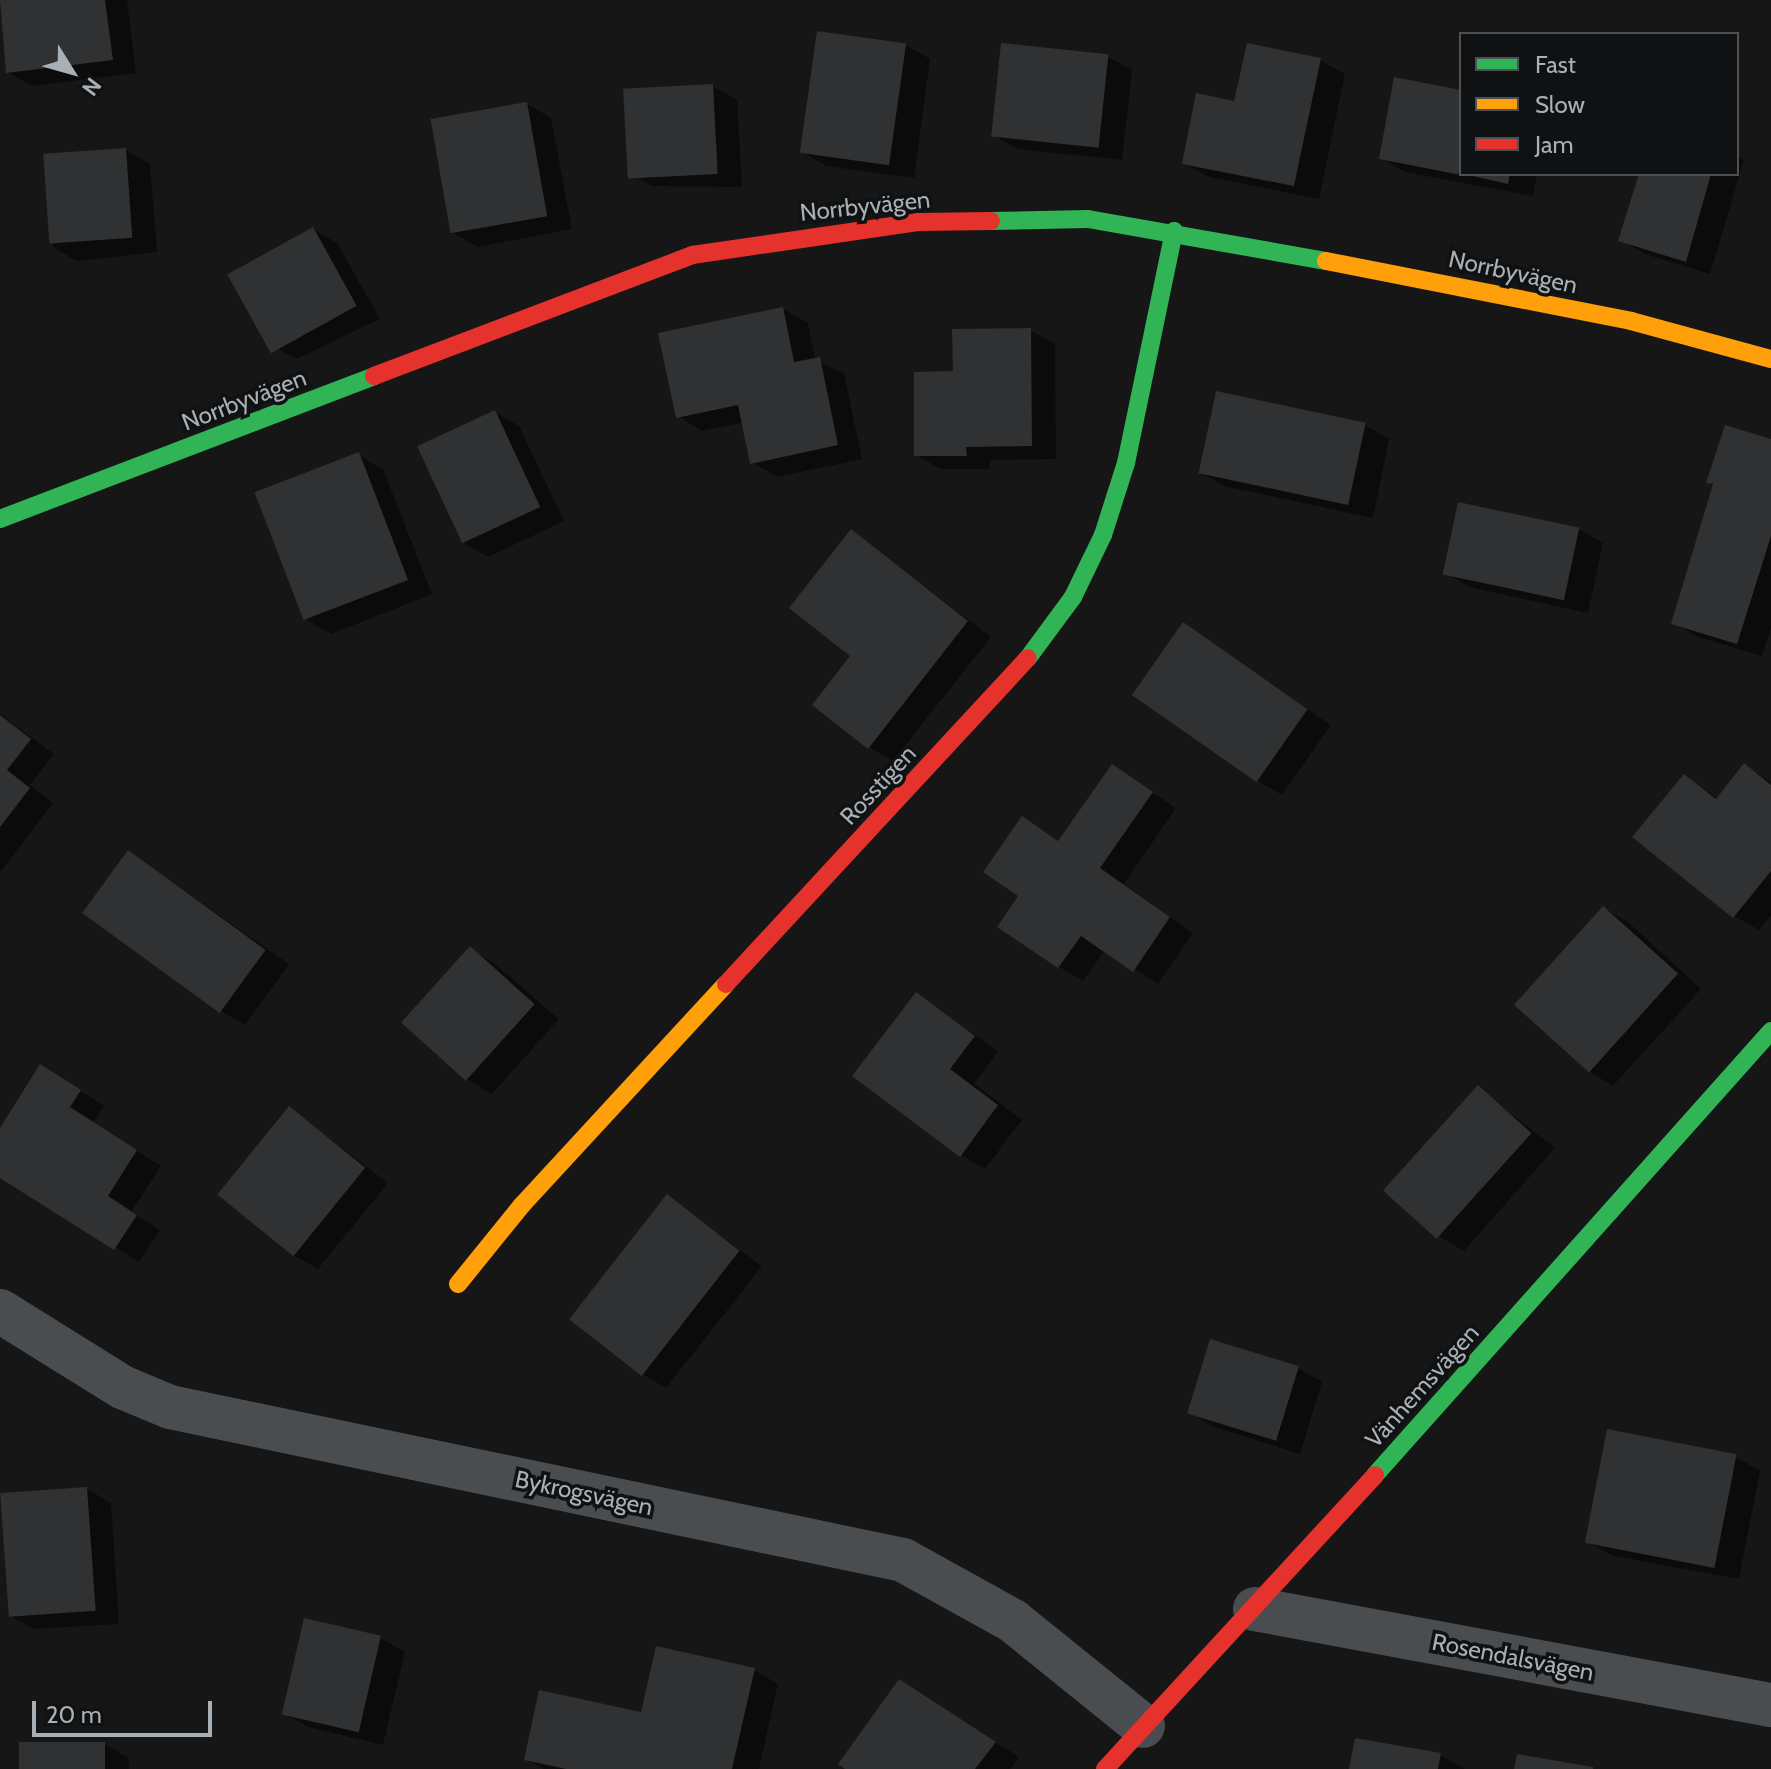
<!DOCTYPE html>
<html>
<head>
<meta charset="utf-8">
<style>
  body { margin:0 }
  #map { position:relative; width:1771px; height:1769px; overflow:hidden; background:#161616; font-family:Cabin,sans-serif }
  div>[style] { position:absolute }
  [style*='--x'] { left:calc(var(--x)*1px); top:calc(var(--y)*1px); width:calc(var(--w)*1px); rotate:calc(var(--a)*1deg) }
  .shadow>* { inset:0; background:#0007 }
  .building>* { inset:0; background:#303132; transform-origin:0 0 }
  .street>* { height:44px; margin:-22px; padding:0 22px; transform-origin:22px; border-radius:22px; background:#4a4d4f }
  .fast>* { height:18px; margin:-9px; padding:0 9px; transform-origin:9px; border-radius:9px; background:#30b455 }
  .slow>* { height:18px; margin:-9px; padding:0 9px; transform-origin:9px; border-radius:9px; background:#ff9f0a }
  .jam>* { height:18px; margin:-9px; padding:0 9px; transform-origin:9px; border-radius:9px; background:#e5322d }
  span { translate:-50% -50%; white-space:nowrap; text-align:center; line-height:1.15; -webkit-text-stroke:7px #101112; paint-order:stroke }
  .street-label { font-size:24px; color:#a8b0b6 }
  .legend { position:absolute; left:1459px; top:32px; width:280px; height:144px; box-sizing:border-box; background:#101112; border:2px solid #4d5154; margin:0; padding:10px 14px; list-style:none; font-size:24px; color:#a8b0b6 }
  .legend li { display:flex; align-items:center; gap:16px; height:40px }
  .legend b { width:40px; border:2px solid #4d5154 }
  .north { position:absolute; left:32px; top:32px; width:80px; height:80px; -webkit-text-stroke:6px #101112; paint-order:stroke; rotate:127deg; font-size:22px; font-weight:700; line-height:32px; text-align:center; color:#a8b0b6 }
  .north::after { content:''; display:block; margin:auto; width:28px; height:36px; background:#a8b0b6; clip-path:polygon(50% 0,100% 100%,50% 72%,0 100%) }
  .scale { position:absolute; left:32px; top:1701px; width:180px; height:36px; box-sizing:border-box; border:4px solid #a8b0b6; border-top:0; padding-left:10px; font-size:24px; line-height:28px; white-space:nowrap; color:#a8b0b6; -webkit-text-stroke:6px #101112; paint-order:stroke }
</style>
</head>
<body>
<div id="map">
  <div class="shadow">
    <i style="clip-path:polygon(0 0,127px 0,136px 73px,32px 86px,7px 72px)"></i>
    <i style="clip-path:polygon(818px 33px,906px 45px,930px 59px,914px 178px,826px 166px,802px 152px)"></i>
    <i style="clip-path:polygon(1107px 56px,1132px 70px,1122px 160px,1018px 149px,993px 135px)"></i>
    <i style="clip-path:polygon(1320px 60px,1345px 74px,1319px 199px,1209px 177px,1184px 163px,1236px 104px)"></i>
    <i style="clip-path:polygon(712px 86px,737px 100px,742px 187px,652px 186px,627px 172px)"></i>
    <i style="clip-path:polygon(1461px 92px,1461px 174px,1537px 174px,1533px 196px,1405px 172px,1381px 158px)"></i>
    <i style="clip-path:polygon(527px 104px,551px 118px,572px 229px,478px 247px,453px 233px)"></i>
    <i style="clip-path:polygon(126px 150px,150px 164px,157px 252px,76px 261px,52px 246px)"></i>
    <i style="clip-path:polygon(1737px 156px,1744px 160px,1710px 274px,1645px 254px,1621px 240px,1641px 174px,1737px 174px)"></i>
    <i style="clip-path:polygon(313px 229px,337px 243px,380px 319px,296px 359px,272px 345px)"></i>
    <i style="clip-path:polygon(783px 309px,808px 323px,815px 360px,844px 373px,862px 459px,777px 477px,752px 462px,744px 422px,702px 431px,678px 416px)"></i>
    <i style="clip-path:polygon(1030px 330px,1055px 344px,1056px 459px,990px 460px,990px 469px,940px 469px,916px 455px,955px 373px)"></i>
    <i style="clip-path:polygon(495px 412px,519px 426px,564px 521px,488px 557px,464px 543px)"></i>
    <i style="clip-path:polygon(1365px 425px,1389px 439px,1373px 518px,1224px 486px,1200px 472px)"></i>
    <i style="clip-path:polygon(1771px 441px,1771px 628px,1762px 656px,1698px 637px,1674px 623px,1715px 486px,1708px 482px)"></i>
    <i style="clip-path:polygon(358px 455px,383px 469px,432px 594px,331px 634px,307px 620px)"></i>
    <i style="clip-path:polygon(1459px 504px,1579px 529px,1603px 543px,1588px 613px,1469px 587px,1445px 573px)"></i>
    <i style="clip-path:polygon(851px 531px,991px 637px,893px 761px,869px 747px)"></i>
    <i style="clip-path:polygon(1184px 625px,1331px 725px,1282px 795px,1258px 781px)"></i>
    <i style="clip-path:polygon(0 714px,54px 754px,30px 785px,53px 803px,0 872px)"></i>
    <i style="clip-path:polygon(1112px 766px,1176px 808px,1124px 884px,1193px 933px,1158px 984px,1105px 950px,1083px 981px,1059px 967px,1020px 896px,1022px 819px,1060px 842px)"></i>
    <i style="clip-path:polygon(1745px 766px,1771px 782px,1771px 915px,1759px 930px,1734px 916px,1684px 776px,1719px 799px)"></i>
    <i style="clip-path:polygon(129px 852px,289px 964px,245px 1025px,221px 1011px)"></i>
    <i style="clip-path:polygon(1603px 908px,1628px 922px,1701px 989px,1613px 1086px,1588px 1071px)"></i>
    <i style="clip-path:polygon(470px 949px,494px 963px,559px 1019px,492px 1094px,468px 1080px)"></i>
    <i style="clip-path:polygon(916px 994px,998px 1051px,974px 1084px,1022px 1120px,985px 1169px,961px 1155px)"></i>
    <i style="clip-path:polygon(65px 1081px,104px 1106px,93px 1123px,161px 1166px,131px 1212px,160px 1230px,139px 1262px,0 1175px,0 1131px)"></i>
    <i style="clip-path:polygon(1478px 1088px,1555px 1148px,1464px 1251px,1440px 1237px)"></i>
    <i style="clip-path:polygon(289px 1108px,388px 1183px,318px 1269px,293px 1255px)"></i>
    <i style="clip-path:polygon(667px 1197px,762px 1266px,666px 1388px,642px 1374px)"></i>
    <i style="clip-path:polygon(1298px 1368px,1322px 1382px,1300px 1454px,1214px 1427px,1190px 1413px)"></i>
    <i style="clip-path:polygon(1736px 1457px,1760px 1471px,1739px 1579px,1613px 1556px,1588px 1542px)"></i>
    <i style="clip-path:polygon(87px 1489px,111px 1503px,119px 1624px,34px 1629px,9px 1615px)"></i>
    <i style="clip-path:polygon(380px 1638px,405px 1652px,383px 1745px,308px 1727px,283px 1713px)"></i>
    <i style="clip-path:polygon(754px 1670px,778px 1684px,759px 1769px,544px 1769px,526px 1759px)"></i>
    <i style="clip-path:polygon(923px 1696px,1019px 1757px,1010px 1769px,848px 1769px)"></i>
    <i style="clip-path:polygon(104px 1744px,129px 1758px,129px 1769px,22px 1769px)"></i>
    <i style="clip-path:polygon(1441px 1755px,1465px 1769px,1351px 1769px)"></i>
  </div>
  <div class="building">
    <i style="clip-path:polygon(0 0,105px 0,113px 60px,6px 73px)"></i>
    <i style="left:817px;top:31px;width:90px;height:123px;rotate:8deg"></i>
    <i style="left:1001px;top:43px;width:108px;height:94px;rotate:6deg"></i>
    <i style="clip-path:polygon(1247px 43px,1321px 58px,1294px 186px,1182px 164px,1196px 93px,1234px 101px)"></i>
    <i style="clip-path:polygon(1394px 77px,1461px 90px,1461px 175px,1379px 159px)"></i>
    <i style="left:713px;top:84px;width:90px;height:90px;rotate:87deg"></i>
    <i style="left:527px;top:102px;width:116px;height:98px;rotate:80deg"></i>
    <i style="left:126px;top:148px;width:90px;height:83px;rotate:86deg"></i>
    <i style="clip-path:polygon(1464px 174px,1510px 174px,1508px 184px)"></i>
    <i style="clip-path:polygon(1639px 174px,1711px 174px,1686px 262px,1618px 241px)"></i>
    <i style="left:313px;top:227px;width:90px;height:98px;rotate:61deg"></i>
    <i style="clip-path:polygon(783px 307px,794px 362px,820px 357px,838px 445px,750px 464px,738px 405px,676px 418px,658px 333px)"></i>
    <i style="clip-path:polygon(1031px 328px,1032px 446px,966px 447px,967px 456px,914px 456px,914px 372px,953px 371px,952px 329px)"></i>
    <i style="left:1216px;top:391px;width:153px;height:84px;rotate:12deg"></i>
    <i style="left:495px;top:410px;width:107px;height:86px;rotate:65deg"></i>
    <i style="clip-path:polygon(1725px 425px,1771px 439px,1771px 536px,1737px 644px,1671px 624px,1713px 484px,1706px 483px)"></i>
    <i style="left:359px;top:452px;width:137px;height:112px;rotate:69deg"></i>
    <i style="left:1458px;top:502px;width:124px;height:74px;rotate:12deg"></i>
    <i style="clip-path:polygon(851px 529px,968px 621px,868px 749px,812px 705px,850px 656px,789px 608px)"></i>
    <i style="left:1183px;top:622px;width:152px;height:89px;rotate:35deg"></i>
    <i style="clip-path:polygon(0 715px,31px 739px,7px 770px,30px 788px,0 827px)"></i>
    <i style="clip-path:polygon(1744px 763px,1771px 785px,1771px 871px,1733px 918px,1632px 837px,1684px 774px,1716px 799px)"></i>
    <i style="clip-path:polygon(1112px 764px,1153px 792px,1100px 868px,1170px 917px,1133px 972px,1081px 936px,1058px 968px,997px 927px,1018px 896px,983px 872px,1022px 816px,1058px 841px)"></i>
    <i style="left:128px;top:850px;width:170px;height:78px;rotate:36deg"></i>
    <i style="left:1603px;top:906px;width:101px;height:133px;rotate:42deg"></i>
    <i style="left:470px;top:946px;width:87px;height:103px;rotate:42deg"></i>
    <i style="clip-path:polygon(916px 992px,975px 1036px,950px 1069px,998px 1105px,960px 1157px,852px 1076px)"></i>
    <i style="clip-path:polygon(40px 1064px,81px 1090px,70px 1107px,137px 1150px,108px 1196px,137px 1215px,114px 1250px,0 1178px,0 1128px)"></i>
    <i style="left:1478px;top:1085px;width:72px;height:142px;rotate:42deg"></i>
    <i style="left:289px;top:1106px;width:98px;height:114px;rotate:39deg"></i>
    <i style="left:667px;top:1194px;width:92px;height:159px;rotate:38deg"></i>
    <i style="left:1210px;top:1339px;width:93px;height:78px;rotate:17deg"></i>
    <i style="left:1607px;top:1429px;width:132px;height:116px;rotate:11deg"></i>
    <i style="left:87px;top:1487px;width:124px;height:87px;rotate:86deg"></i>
    <i style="left:304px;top:1618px;width:79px;height:99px;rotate:13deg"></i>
    <i style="clip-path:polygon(656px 1646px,755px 1668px,732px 1769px,566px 1769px,524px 1760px,539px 1690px,641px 1712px)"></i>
    <i style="clip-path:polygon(899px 1679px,996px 1742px,975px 1769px,845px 1769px,838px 1764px)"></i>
    <i style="clip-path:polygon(1355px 1738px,1441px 1753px,1438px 1769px,1349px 1769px)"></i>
    <i style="left:105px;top:1742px;width:27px;height:86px;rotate:90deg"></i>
    <i style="clip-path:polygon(1517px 1754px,1593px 1767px,1593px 1769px,1514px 1769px)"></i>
  </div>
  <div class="street">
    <i style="--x:0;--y:1311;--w:144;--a:31.9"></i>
    <i style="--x:122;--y:1387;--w:52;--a:22.6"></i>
    <i style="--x:170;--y:1407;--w:749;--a:11.79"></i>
    <i style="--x:903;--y:1560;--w:126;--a:29"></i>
    <i style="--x:1013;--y:1621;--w:167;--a:38.9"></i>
    <i style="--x:1255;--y:1609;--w:525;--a:10.54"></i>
  </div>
  <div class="fast">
    <i style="--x:991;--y:221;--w:97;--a:-1.2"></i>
    <i style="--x:1088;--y:219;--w:242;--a:10"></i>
    <i style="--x:0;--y:519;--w:400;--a:-20.9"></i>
    <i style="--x:1028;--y:658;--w:76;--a:-53.6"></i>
    <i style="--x:1073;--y:597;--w:69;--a:-64.2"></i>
    <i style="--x:1103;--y:535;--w:76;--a:-72.3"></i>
    <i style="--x:1126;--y:463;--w:237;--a:-78.3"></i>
    <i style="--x:1375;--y:1475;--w:595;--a:-48.27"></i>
  </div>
  <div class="slow">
    <i style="--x:1326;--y:261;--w:311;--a:11.1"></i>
    <i style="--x:1631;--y:321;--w:145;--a:15.2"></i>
    <i style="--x:458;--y:1284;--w:102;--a:-51"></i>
    <i style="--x:522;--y:1205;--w:301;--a:-47.3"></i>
  </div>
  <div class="jam">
    <i style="--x:374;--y:376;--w:340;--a:-20.8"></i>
    <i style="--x:692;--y:255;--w:228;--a:-8.3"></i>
    <i style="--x:918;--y:222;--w:73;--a:-0.8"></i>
    <i style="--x:726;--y:984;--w:444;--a:-47.2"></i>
    <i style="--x:1105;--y:1769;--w:399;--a:-47.4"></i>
  </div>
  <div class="street-label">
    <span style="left:865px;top:206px;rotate:-6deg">Norrbyvägen</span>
    <span style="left:1513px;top:272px;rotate:12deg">Norrbyvägen</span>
    <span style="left:244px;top:400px;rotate:-21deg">Norrbyvägen</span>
    <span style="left:878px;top:785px;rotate:-47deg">Rosstigen</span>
    <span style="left:1422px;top:1386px;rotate:-48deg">Vänhemsvägen</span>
    <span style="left:584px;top:1493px;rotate:12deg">Bykrogsvägen</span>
    <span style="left:1513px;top:1657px;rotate:11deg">Rosendalsvägen</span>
  </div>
  <ul class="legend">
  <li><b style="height:10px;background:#30b455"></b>Fast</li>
  <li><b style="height:10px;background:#ff9f0a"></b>Slow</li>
  <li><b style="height:10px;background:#e5322d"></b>Jam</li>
  </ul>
  <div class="north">N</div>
  <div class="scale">20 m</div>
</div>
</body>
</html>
